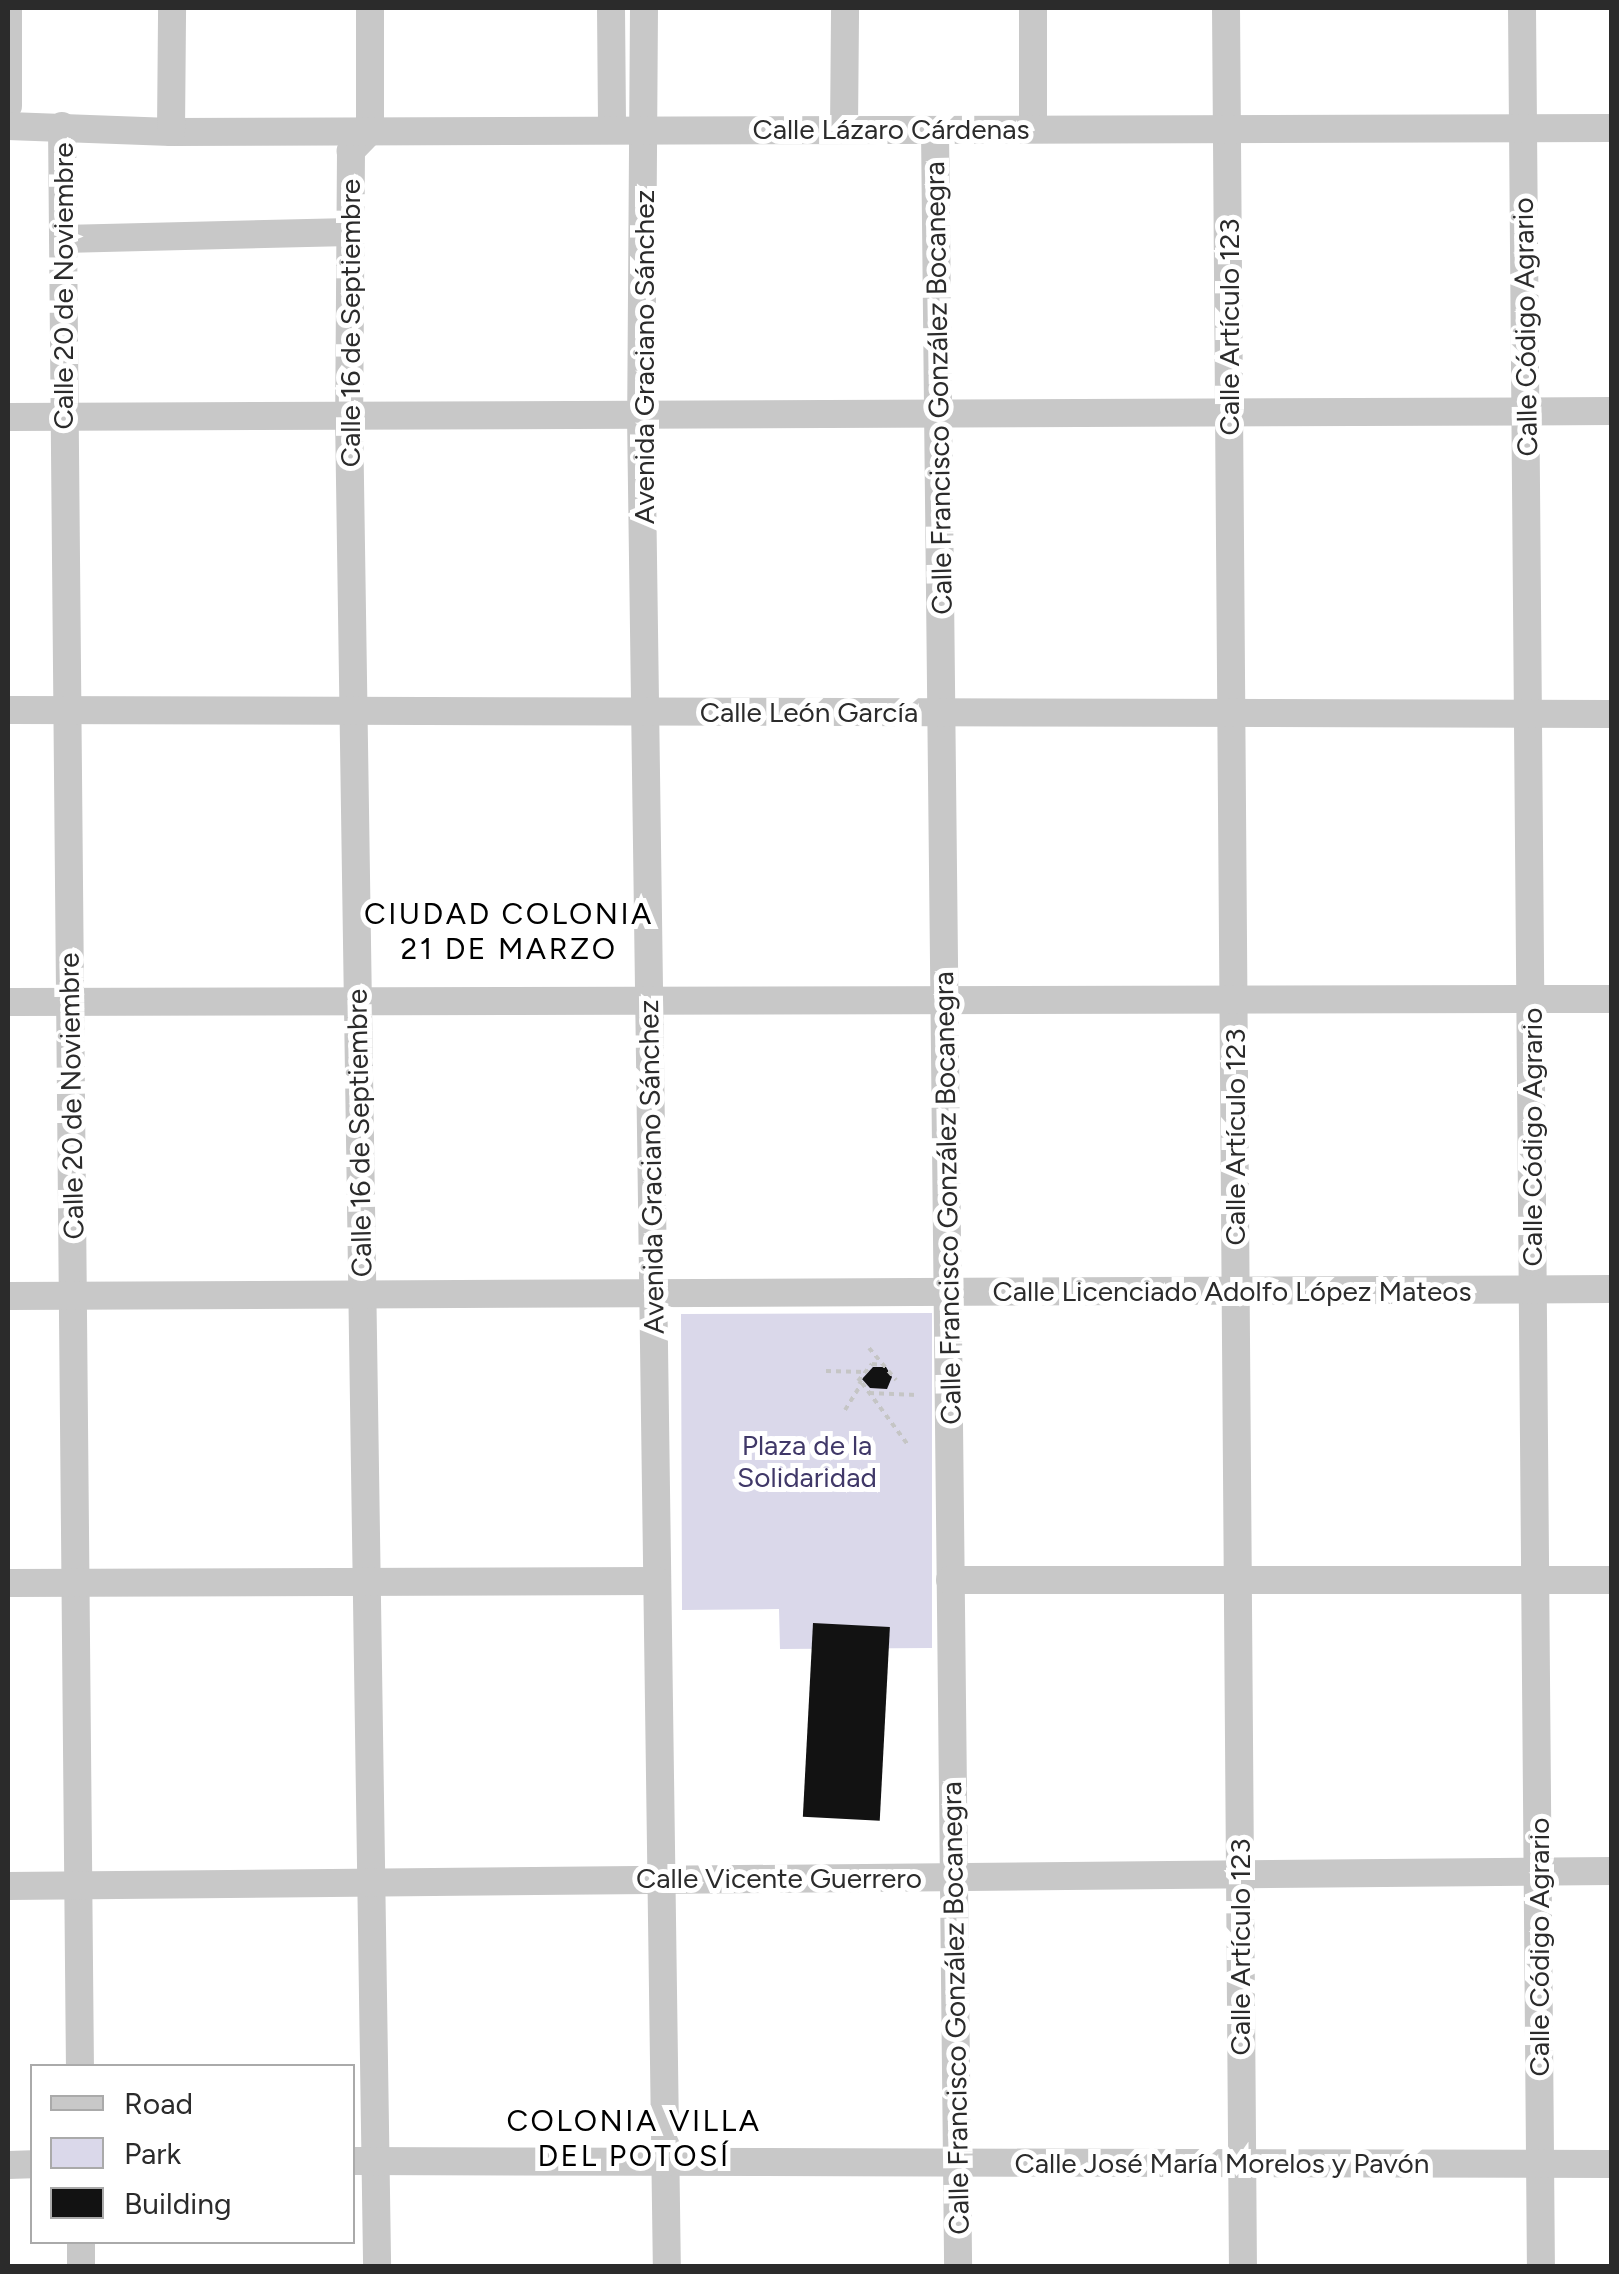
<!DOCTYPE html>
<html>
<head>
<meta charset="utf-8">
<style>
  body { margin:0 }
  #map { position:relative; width:1619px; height:2274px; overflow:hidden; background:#fff; font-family:Figtree,sans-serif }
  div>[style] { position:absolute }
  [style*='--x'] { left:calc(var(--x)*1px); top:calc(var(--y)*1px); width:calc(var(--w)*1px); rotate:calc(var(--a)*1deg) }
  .green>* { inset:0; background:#dad8ea }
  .building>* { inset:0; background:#121212; transform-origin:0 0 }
  .path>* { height:4px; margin-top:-2px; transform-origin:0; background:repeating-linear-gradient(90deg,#c5c5c5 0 5px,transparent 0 10px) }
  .minor>* { height:28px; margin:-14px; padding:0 14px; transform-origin:14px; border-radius:14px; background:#c8c8c8 }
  span { translate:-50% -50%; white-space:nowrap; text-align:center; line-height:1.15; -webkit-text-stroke:10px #fff; paint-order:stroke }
  .street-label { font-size:28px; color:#2b2b2b }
  .park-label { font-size:28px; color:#403868 }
  .neighbourhood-label { font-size:30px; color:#000; letter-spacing:2.5px }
  .frame { position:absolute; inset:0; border:10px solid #2b2b2b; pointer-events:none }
  .legend { position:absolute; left:30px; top:2064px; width:325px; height:180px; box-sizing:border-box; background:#fff; border:2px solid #aaa; margin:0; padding:12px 18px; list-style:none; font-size:30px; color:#2b2b2b }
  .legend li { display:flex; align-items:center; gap:20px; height:50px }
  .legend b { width:50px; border:2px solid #aaa }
</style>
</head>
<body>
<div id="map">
  <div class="green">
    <i style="clip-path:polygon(932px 1313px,932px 1648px,780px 1649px,779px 1609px,682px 1610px,681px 1314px)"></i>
  </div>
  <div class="building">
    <i style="clip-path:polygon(873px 1367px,886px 1367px,892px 1377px,887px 1389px,870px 1388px,862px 1379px)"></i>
    <i style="left:813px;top:1623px;width:77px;height:194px;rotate:3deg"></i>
  </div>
  <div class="path">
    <i style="--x:869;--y:1348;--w:42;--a:49.8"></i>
    <i style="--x:826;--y:1371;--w:40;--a:1.4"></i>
    <i style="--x:862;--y:1383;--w:77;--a:53.4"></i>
    <i style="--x:869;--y:1393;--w:48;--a:2.4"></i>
    <i style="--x:845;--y:1410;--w:32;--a:-58"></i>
    <i style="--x:862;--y:1383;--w:4;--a:-153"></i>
    <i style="--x:858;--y:1381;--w:22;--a:-51"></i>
    <i style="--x:872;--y:1364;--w:11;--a:5"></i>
  </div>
  <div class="minor">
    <i style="--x:370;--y:8;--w:123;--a:90"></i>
    <i style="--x:370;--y:131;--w:28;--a:134"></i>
    <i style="--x:351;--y:151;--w:264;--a:90.4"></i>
    <i style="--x:349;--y:415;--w:1851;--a:89.13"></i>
    <i style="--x:611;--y:8;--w:119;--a:89.5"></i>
    <i style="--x:644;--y:8;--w:407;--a:90.4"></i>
    <i style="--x:641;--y:415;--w:1851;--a:89.2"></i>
    <i style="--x:1033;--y:8;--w:121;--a:90"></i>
    <i style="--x:1226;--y:8;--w:2258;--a:89.57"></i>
    <i style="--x:1522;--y:8;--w:2258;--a:89.52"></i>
    <i style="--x:8;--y:106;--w:98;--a:-90"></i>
    <i style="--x:8;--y:126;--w:163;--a:2.1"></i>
    <i style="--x:171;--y:132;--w:1441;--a:-0.16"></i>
    <i style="--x:62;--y:126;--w:1940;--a:89.47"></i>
    <i style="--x:844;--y:130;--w:122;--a:-89.5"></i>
    <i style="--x:935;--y:130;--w:2136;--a:89.38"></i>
    <i style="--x:171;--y:132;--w:124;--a:-89.5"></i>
    <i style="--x:63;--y:239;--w:287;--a:-1.4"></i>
    <i style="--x:8;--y:417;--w:1604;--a:-0.21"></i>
    <i style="--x:8;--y:710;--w:1604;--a:0.14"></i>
    <i style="--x:8;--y:1002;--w:1604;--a:-0.11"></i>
    <i style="--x:8;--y:1296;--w:1604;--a:-0.25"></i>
    <i style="--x:950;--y:1580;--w:662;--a:0"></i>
    <i style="--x:8;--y:1583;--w:649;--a:-0.18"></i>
    <i style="--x:8;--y:1886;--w:1604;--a:-0.54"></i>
    <i style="--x:352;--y:2161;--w:1260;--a:0.14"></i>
    <i style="--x:8;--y:2165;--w:24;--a:-2"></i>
    <i style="--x:81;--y:2242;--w:24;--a:90"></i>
  </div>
  <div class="street-label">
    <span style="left:891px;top:129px">Calle Lázaro Cárdenas</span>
    <span style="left:63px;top:286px;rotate:-90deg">Calle 20 de Noviembre</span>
    <span style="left:350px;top:323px;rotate:-90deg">Calle 16 de Septiembre</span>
    <span style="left:1229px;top:327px;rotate:-90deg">Calle Artículo 123</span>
    <span style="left:1525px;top:327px;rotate:-91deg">Calle Código Agrario</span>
    <span style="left:644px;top:357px;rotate:-90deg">Avenida Graciano Sánchez</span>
    <span style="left:938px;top:388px;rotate:-91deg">Calle Francisco González Bocanegra</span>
    <span style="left:809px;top:712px">Calle León García</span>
    <span style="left:71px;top:1096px;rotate:-91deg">Calle 20 de Noviembre</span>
    <span style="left:359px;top:1133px;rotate:-91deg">Calle 16 de Septiembre</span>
    <span style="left:1235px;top:1137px;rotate:-90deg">Calle Artículo 123</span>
    <span style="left:1532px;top:1137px;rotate:-90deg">Calle Código Agrario</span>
    <span style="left:651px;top:1167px;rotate:-91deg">Avenida Graciano Sánchez</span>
    <span style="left:947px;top:1198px;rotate:-91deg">Calle Francisco González Bocanegra</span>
    <span style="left:1232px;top:1291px">Calle Licenciado Adolfo López Mateos</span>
    <span style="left:779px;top:1878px">Calle Vicente Guerrero</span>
    <span style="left:1240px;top:1947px;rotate:-90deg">Calle Artículo 123</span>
    <span style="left:1539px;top:1947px;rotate:-90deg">Calle Código Agrario</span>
    <span style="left:955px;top:2008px;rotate:-91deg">Calle Francisco González Bocanegra</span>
    <span style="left:1222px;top:2163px">Calle José María Morelos y Pavón</span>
  </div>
  <div class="park-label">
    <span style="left:807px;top:1461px">Plaza de la<br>Solidaridad</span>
  </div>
  <div class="neighbourhood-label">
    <span style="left:509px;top:931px">CIUDAD COLONIA<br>21 DE MARZO</span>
    <span style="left:634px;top:2138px">COLONIA VILLA<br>DEL POTOSÍ</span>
  </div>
  <div class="frame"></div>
  <ul class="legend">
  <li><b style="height:12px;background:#c8c8c8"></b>Road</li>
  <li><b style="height:28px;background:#dad8ea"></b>Park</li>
  <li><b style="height:28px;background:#121212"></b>Building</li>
  </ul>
</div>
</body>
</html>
